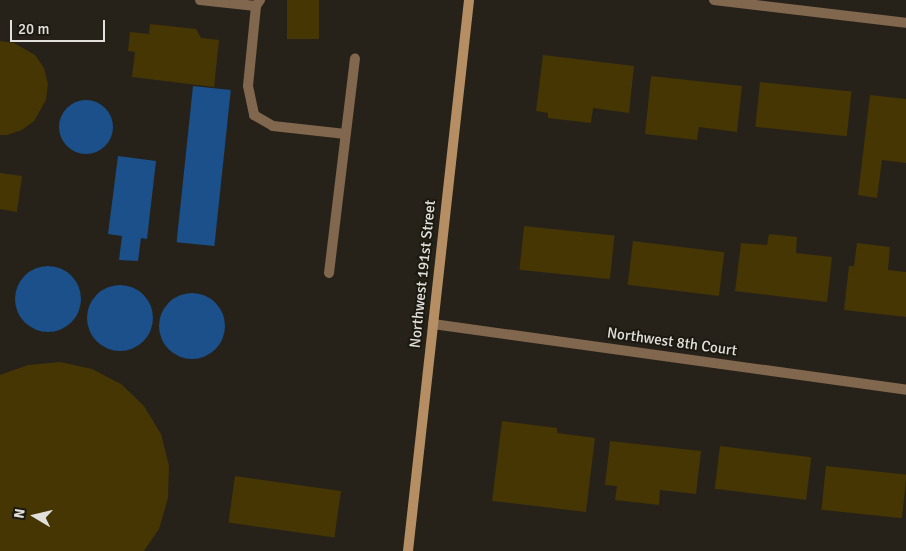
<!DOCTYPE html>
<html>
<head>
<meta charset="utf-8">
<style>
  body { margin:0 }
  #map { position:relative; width:906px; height:551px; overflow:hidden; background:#262219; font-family:Signika,sans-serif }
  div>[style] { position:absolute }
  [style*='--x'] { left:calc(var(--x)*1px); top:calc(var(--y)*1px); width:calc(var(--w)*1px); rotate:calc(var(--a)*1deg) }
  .water>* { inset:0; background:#1b508a; transform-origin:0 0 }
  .round { border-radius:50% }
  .building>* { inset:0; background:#453604; transform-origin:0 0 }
  .lane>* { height:10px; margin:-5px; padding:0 5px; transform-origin:5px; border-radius:5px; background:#80674d }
  .street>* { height:10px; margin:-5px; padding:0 5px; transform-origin:5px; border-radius:5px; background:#80674d }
  .secondary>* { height:10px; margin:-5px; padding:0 5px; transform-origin:5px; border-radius:5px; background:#b58e63 }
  span { translate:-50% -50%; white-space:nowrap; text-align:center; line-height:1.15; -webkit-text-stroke:4px #1c1910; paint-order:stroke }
  .street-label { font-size:15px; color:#e2e0da }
  .north { position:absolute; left:10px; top:491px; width:50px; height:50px; -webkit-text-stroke:4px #1c1910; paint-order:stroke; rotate:279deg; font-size:14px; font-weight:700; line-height:20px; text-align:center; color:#e2e0da }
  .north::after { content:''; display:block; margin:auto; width:18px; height:22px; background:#e2e0da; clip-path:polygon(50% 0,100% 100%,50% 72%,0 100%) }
  .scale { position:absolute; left:10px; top:20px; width:95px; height:22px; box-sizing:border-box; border:2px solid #e2e0da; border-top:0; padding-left:6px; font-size:15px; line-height:18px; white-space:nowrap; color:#e2e0da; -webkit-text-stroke:4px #1c1910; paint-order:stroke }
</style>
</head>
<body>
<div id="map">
  <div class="water">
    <i style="left:193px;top:86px;width:38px;height:157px;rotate:6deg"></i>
    <i class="round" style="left:59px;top:100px;width:54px;height:54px"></i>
    <i style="clip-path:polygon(118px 156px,156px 161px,147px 239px,141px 238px,138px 261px,119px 260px,122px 236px,108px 234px)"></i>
    <i class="round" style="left:15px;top:266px;width:66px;height:66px"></i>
    <i class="round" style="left:87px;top:285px;width:66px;height:66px"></i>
    <i class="round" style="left:159px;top:293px;width:66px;height:66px"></i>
  </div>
  <div class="building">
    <i style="left:287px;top:0;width:32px;height:39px"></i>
    <i style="clip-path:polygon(150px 24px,196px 29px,201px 38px,219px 40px,214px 87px,132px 77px,135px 52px,128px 51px,130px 32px,149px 34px)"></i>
    <i style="clip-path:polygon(0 41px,14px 43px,35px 55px,44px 68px,48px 84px,46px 100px,34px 121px,22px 130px,7px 135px,0 135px)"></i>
    <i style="clip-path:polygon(543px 55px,634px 66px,629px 113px,593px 108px,591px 123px,548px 118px,548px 113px,536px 111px)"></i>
    <i style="clip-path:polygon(651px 76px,742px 86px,737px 132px,699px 127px,697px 140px,645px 134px)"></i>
    <i style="left:760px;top:82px;width:92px;height:45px;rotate:6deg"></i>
    <i style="clip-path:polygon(870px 95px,906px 99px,906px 163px,882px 160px,877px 198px,858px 195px)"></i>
    <i style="clip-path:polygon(0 173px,22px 176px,17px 212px,0 209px)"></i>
    <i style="left:524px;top:226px;width:91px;height:44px;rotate:6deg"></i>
    <i style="clip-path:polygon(769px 234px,797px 237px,796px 253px,832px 257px,827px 302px,735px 291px,741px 243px,767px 245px)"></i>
    <i style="left:633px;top:241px;width:92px;height:44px;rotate:7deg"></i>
    <i style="clip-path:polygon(857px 243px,890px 247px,888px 270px,906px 272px,906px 317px,844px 310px,849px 266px,854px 266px)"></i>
    <i style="clip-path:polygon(60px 362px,92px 369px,121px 384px,144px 406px,161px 434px,169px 466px,168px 498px,159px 529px,144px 551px,0 551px,0 375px,28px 365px)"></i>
    <i style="clip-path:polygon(502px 421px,557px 428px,557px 433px,595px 438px,586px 512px,492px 501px)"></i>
    <i style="clip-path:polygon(610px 441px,701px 451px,696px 494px,660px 490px,659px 505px,615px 500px,617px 486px,605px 485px)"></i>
    <i style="left:720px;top:446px;width:92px;height:43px;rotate:7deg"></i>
    <i style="left:826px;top:466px;width:81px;height:44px;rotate:6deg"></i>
    <i style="left:235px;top:476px;width:107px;height:47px;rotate:8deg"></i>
  </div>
  <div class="lane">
    <i style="--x:200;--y:0;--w:56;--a:6.1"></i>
    <i style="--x:260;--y:0;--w:7;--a:124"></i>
    <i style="--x:256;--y:6;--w:80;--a:95.7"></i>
    <i style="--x:248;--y:86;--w:30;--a:78"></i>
    <i style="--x:254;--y:115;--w:22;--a:30"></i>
    <i style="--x:273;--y:126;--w:73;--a:6.3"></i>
    <i style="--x:329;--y:273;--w:216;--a:-83.1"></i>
  </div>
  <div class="street">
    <i style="--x:714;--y:0;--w:193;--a:6.8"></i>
    <i style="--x:433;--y:324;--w:478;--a:7.9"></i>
  </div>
  <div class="secondary">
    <i style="--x:408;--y:551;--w:554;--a:-83.68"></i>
  </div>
  <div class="street-label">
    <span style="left:423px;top:274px;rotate:-84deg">Northwest 191st Street</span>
    <span style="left:672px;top:342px;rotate:8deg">Northwest 8th Court</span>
  </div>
  <div class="north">N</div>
  <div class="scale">20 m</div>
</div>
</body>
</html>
